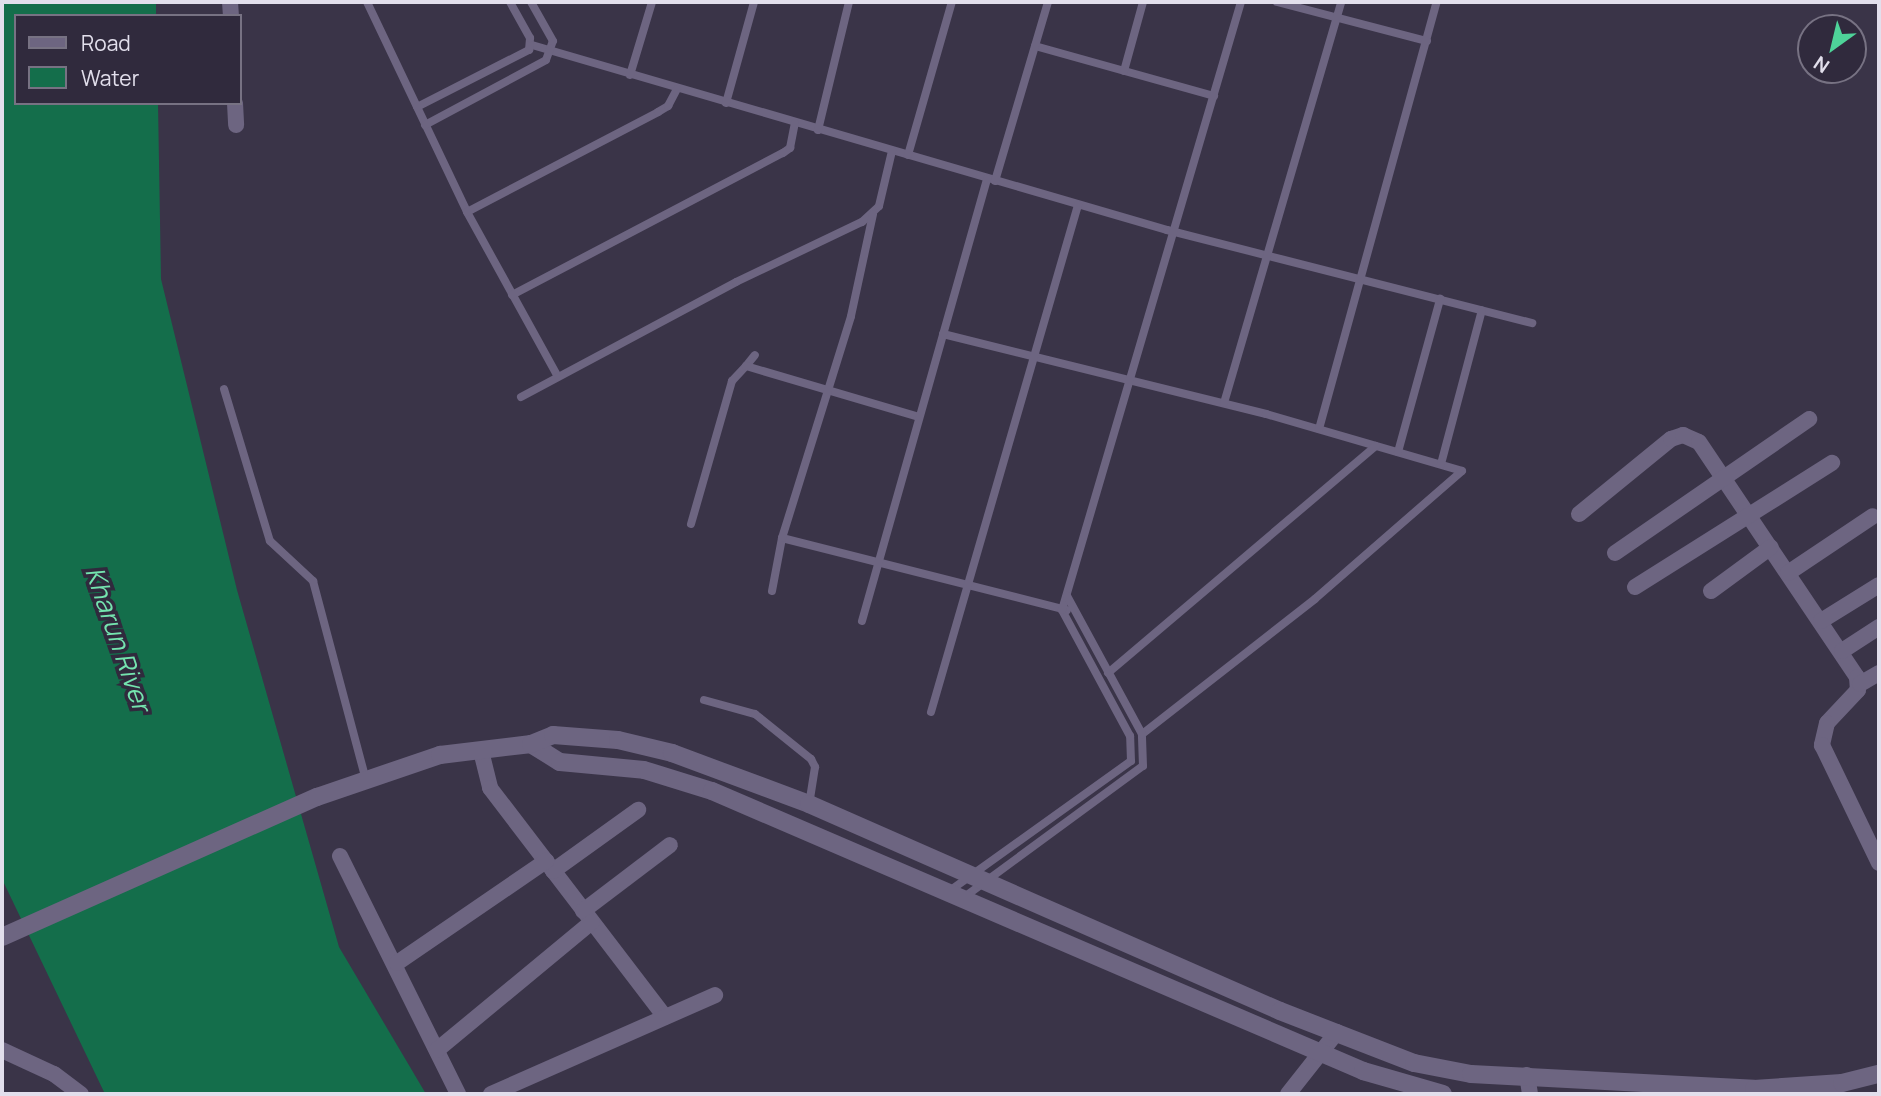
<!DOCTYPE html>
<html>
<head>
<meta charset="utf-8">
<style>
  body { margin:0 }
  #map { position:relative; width:1881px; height:1096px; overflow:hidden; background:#3a3448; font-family:Manrope,sans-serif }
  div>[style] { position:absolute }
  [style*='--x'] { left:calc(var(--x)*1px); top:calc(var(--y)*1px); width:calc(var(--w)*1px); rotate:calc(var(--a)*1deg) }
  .water>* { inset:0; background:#146e4b }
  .service>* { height:8px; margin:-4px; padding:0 4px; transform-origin:4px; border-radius:4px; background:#6d6581 }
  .minor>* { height:16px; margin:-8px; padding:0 8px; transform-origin:8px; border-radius:8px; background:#6d6581 }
  .tertiary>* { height:18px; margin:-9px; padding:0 9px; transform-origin:9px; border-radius:9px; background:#6d6581 }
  span { translate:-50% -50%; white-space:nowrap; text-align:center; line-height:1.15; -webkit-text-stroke:7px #302a3d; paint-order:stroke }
  .water-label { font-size:26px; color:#74e4af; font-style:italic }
  .frame { position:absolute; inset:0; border:4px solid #e2dfec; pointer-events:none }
  .legend { position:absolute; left:14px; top:14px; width:228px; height:91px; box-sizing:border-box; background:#302a3d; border:2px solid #777283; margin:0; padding:9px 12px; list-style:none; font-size:21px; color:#e2dfec }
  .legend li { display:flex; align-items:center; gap:14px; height:35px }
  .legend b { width:35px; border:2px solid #777283 }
  .north { position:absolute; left:1797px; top:14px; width:70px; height:70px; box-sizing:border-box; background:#302a3d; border:2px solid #777283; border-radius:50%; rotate:214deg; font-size:19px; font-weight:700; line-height:28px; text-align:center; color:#e2dfec }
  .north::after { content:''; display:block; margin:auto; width:24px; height:32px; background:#4ed399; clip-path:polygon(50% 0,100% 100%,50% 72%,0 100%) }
</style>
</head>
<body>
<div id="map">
  <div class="water">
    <i style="clip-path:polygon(2px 2px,156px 2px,156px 16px,16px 16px,16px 103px,158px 103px,161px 279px,237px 590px,339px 947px,426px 1094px,105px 1094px,2px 879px)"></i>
  </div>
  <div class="service">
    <i style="--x:367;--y:2;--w:233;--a:64.5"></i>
    <i style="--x:467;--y:212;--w:188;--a:61.1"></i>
    <i style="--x:1277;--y:2;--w:155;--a:14.6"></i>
    <i style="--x:532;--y:45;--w:661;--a:16.24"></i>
    <i style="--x:1167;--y:230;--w:377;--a:14.3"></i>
    <i style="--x:1035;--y:46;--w:186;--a:15.6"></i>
    <i style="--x:1124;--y:71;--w:72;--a:-74.6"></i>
    <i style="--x:630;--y:75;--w:76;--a:-73.2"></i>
    <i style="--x:726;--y:103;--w:105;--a:-74.5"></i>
    <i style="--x:417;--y:107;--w:126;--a:-27"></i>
    <i style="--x:529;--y:50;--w:12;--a:-85"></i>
    <i style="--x:530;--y:38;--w:41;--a:-119.1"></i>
    <i style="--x:425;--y:125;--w:137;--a:-28.2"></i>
    <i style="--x:546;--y:60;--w:20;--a:-70"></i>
    <i style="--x:553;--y:41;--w:45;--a:-119.4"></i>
    <i style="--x:818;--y:130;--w:132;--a:-76.4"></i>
    <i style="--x:908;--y:155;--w:159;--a:-74"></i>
    <i style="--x:995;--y:181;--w:187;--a:-73.5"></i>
    <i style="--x:467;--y:212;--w:216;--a:-27.6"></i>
    <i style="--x:658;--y:112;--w:12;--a:-31"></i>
    <i style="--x:668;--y:106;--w:19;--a:-62"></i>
    <i style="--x:512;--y:295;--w:306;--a:-27.7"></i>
    <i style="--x:783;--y:153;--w:9;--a:-36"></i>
    <i style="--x:790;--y:148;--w:25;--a:-79"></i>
    <i style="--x:943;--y:334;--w:333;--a:13.9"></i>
    <i style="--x:1266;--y:414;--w:204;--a:16.2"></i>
    <i style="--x:1462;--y:471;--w:195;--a:139"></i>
    <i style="--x:1315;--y:599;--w:219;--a:142"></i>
    <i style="--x:746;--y:366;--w:14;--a:-51"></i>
    <i style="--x:224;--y:389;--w:159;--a:73.2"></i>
    <i style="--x:270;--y:541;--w:59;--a:42.9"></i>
    <i style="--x:313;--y:581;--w:206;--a:75.1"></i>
    <i style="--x:521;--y:397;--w:244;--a:-28.1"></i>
    <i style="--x:736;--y:282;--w:140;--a:-25.5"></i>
    <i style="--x:862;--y:222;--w:23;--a:-43"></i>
    <i style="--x:879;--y:206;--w:57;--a:-76.7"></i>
    <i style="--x:1224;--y:403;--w:418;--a:-73.7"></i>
    <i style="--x:1319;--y:429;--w:443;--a:-74.6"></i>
    <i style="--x:1398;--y:452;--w:159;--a:-74.6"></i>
    <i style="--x:1441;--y:464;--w:159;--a:-75.1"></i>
    <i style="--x:691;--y:524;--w:149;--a:-74"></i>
    <i style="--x:732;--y:381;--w:21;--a:-47"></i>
    <i style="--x:746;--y:366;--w:180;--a:16.4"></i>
    <i style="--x:782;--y:538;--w:294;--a:14.2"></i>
    <i style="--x:772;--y:591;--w:54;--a:-79.3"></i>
    <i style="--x:782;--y:538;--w:232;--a:-72.7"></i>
    <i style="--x:851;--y:316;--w:104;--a:-77.8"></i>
    <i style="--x:862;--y:621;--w:460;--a:-74.2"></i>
    <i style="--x:1108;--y:673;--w:351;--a:-40.3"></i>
    <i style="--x:704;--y:700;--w:53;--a:15.4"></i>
    <i style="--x:755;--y:714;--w:72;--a:38.8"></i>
    <i style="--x:811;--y:759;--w:9;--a:63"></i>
    <i style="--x:815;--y:767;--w:37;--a:99"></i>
    <i style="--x:931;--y:712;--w:528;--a:-73.83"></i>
    <i style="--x:948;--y:892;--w:225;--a:-35.6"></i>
    <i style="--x:1131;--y:761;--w:25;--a:-92"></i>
    <i style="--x:1130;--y:736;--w:143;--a:-118.4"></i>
    <i style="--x:1062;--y:610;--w:634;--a:-73.6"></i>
    <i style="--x:963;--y:898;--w:223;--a:-36.3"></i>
    <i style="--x:1143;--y:766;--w:32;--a:-92"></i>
    <i style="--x:1142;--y:734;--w:157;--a:-118.5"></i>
  </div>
  <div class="minor">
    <i style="--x:230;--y:2;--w:14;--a:86"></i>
    <i style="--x:235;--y:103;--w:22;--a:87"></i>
    <i style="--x:1579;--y:514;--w:119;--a:-39.2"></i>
    <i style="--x:1671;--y:439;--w:13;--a:-18"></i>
    <i style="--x:1683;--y:435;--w:17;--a:24"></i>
    <i style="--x:1699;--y:442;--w:283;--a:56.1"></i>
    <i style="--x:1857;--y:677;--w:13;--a:86"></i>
    <i style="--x:1858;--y:690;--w:45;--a:133.2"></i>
    <i style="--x:1827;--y:723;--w:23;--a:103"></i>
    <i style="--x:1822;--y:745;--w:131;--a:64.2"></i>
    <i style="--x:1615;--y:553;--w:236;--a:-34.6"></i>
    <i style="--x:1788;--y:573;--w:102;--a:-33.8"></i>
    <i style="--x:1635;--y:587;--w:233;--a:-32.2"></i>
    <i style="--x:1711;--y:591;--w:74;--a:-36.3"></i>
    <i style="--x:1821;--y:621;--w:68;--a:-31.8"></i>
    <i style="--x:1842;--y:651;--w:44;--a:-33"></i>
    <i style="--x:1860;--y:684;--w:22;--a:-30"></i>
    <i style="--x:481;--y:751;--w:38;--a:76"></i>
    <i style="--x:490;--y:788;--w:288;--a:52.6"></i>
    <i style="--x:340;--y:856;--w:266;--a:63.6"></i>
    <i style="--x:553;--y:871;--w:105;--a:-35.7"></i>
    <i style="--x:583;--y:911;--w:109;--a:-37.2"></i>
    <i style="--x:397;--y:963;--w:181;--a:-34.4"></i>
    <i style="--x:2;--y:1050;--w:57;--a:24.8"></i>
    <i style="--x:54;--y:1074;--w:34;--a:37"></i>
    <i style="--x:437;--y:1050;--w:201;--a:-39.6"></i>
    <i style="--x:1527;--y:1075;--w:19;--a:81"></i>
    <i style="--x:491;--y:1094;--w:245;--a:-23.8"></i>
    <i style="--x:1288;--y:1094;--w:79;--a:-51.7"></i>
  </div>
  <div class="tertiary">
    <i style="--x:531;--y:744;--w:34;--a:32"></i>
    <i style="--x:560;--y:762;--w:84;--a:5.4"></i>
    <i style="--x:644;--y:770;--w:71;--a:17.2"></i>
    <i style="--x:712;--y:791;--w:709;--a:23.27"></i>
    <i style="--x:1363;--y:1071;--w:83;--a:16"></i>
    <i style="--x:2;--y:937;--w:345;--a:-24"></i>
    <i style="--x:317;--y:797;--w:130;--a:-18.9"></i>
    <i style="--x:440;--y:755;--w:92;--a:-6.9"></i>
    <i style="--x:531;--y:744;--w:24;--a:-22"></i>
    <i style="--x:553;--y:735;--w:65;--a:4.4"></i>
    <i style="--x:618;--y:740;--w:56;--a:13.5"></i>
    <i style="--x:672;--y:753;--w:146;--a:20.4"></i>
    <i style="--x:809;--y:804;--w:514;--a:23.73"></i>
    <i style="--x:1280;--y:1011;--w:144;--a:21.2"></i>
    <i style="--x:1414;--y:1063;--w:58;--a:10.9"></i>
    <i style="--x:1471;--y:1074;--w:283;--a:3"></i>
    <i style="--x:1754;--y:1089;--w:88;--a:-3.9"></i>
    <i style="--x:1842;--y:1083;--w:38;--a:-14"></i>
  </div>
  <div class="water-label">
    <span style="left:118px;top:639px;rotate:71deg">Kharun River</span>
  </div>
  <div class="frame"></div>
  <ul class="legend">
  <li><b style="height:9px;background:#6d6581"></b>Road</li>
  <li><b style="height:19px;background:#146e4b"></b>Water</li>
  </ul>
  <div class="north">N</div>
</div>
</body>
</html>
